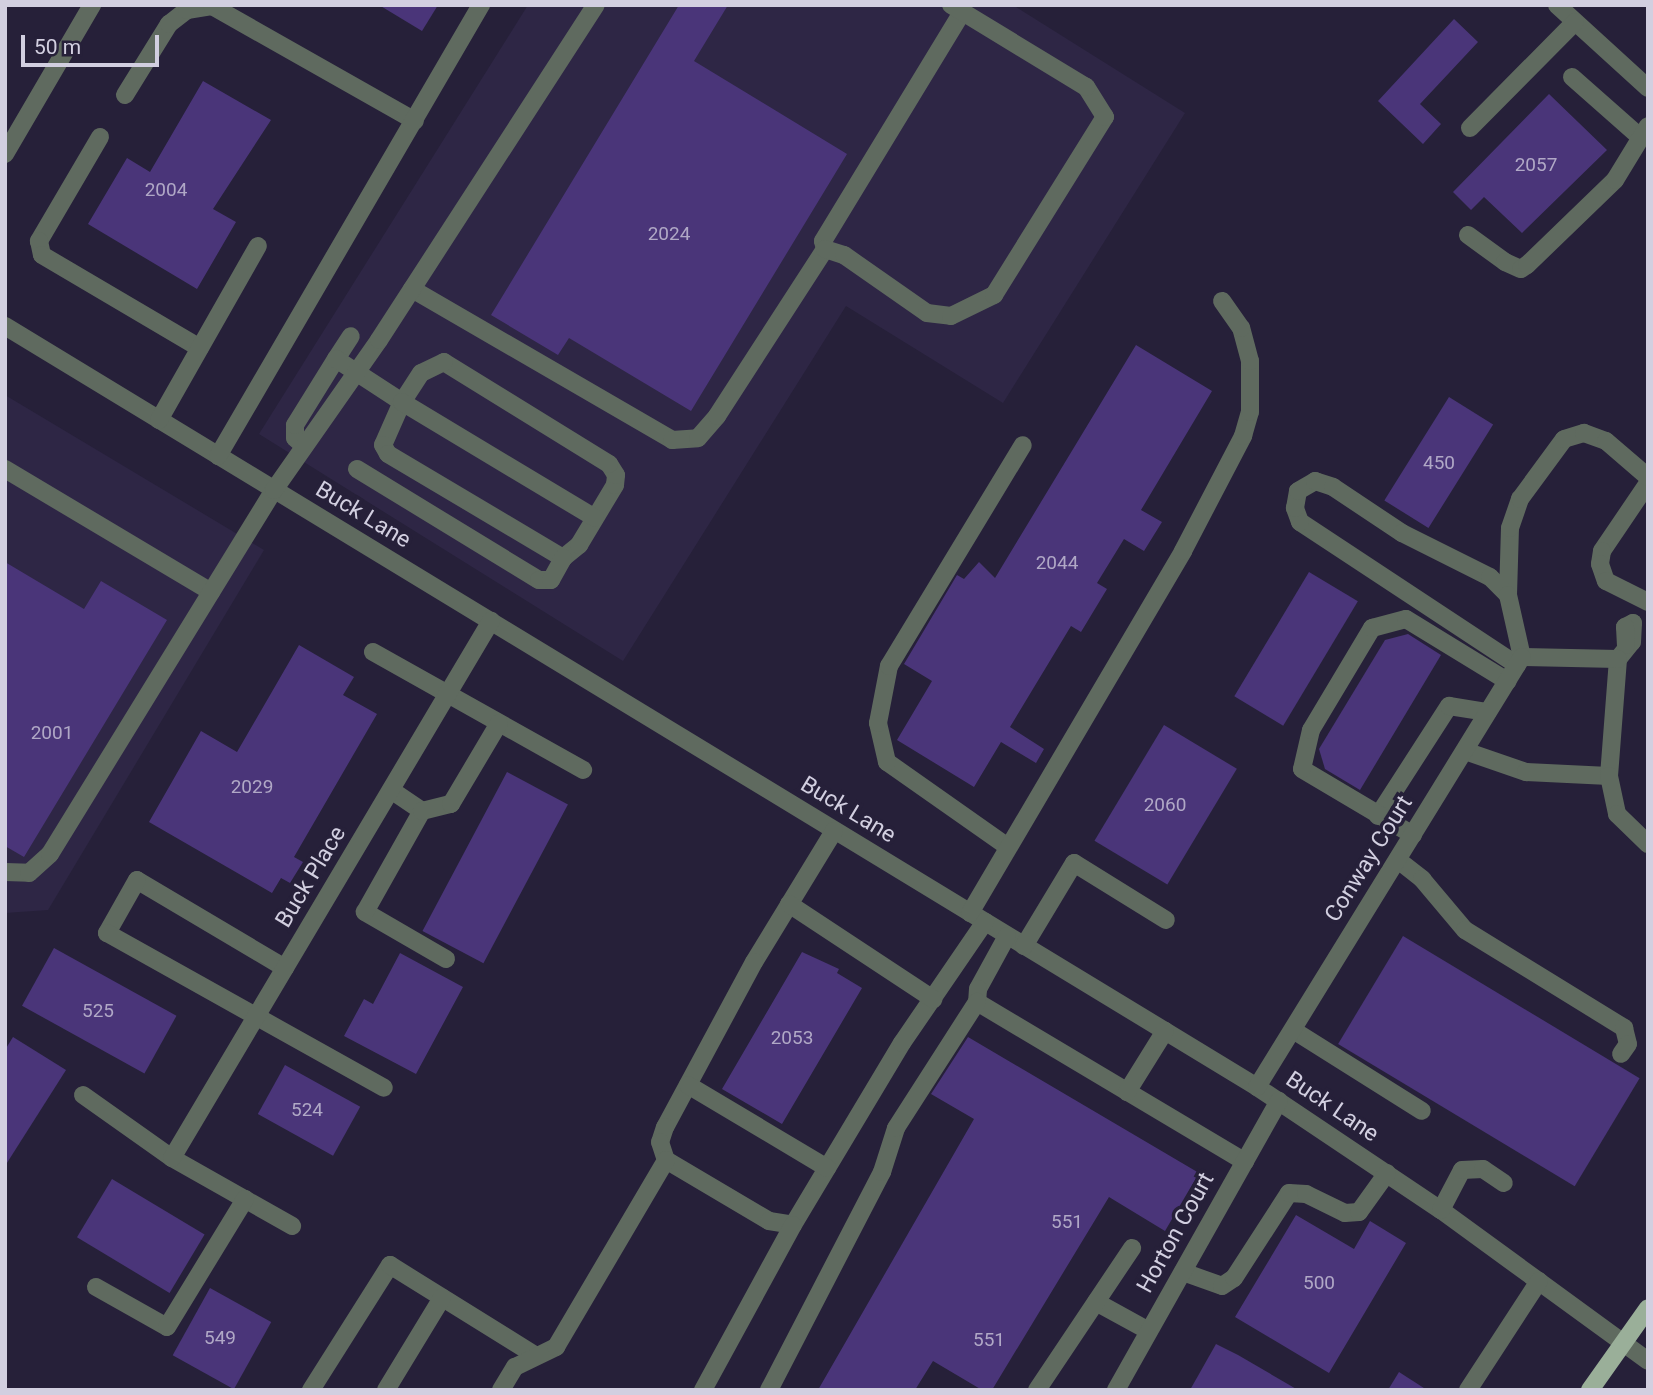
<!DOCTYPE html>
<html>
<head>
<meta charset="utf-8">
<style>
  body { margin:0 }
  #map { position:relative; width:1653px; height:1395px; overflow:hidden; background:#262039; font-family:Roboto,sans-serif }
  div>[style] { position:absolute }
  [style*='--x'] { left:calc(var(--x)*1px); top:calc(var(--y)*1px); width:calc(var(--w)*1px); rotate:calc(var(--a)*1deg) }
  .built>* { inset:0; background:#2e2645 }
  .building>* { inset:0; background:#4a3579; transform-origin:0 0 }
  .minor>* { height:18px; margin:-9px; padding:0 9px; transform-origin:9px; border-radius:9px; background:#5f6a5f }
  .major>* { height:18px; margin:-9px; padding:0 9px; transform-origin:9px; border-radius:9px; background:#9aaf99 }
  span { translate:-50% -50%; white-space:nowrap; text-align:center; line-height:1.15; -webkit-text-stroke:7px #262039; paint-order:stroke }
  .number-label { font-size:19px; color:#b0a8c6 }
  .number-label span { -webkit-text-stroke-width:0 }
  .street-label { font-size:23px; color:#d2cfe0 }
  .frame { position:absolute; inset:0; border:7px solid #d2cfe0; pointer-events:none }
  .scale { position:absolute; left:21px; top:35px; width:138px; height:32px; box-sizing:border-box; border:4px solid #d2cfe0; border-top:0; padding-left:9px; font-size:21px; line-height:24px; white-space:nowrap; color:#d2cfe0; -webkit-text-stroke:5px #262039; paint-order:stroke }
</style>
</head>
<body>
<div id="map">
  <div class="built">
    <i style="clip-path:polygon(528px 5px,1013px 5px,1185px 113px,1003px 403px,846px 306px,623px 661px,259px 434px)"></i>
    <i style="clip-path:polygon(5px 395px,264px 550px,48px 910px,5px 913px)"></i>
  </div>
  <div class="building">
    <i style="clip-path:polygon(379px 5px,438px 5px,422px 31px)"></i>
    <i style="clip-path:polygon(679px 5px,728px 5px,694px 61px,847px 154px,691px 411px,569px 338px,558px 355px,491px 315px)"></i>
    <i style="clip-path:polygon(1454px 19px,1478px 42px,1420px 104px,1441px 124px,1423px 144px,1378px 101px)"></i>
    <i style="clip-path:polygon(203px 81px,271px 120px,213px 209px,236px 222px,197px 289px,88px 224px,127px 158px,150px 172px)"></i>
    <i style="clip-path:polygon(1549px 94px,1607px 150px,1522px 233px,1484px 197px,1471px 210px,1453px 192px)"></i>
    <i style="clip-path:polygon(1136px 345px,1212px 391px,1141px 510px,1162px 522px,1144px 551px,1124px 539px,1097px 583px,1107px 589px,1081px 632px,1071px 626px,1010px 727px,1044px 749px,1036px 763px,1001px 742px,974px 787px,897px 740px,932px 681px,904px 664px,957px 575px,964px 579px,979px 562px,995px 578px)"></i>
    <i style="left:1449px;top:397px;width:52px;height:122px;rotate:32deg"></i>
    <i style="clip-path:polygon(5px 562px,84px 609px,101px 581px,167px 620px,24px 857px,5px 846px)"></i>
    <i style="left:1309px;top:572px;width:57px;height:145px;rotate:31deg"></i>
    <i style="clip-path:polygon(1408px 634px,1441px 655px,1360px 790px,1325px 769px,1319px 749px,1385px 640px)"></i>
    <i style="clip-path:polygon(299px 645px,354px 677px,343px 695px,377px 714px,294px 857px,303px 862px,290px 883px,281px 878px,272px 893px,149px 822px,201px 731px,237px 752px)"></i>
    <i style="left:1164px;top:725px;width:85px;height:135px;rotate:31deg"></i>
    <i style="left:507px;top:772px;width:69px;height:180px;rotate:28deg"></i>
    <i style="left:1403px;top:936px;width:276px;height:126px;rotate:31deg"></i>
    <i style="left:54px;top:948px;width:140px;height:66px;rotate:29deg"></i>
    <i style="clip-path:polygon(802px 952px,839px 969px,837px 973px,862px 988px,782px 1124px,722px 1089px)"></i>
    <i style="clip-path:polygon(400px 953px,463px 987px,416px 1074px,344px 1036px,364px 999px,373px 1004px)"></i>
    <i style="clip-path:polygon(13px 1037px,66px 1070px,5px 1166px,5px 1050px)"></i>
    <i style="clip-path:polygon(968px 1037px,1199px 1173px,1165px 1231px,1109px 1197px,992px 1390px,982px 1390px,933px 1361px,915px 1390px,818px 1390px,974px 1119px,931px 1094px)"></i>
    <i style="left:285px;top:1065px;width:86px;height:56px;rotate:29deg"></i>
    <i style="left:112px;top:1179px;width:108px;height:68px;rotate:31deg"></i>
    <i style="clip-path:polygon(1296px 1215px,1354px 1249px,1370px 1221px,1406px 1243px,1329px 1373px,1235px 1317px)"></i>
    <i style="left:210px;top:1288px;width:70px;height:77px;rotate:29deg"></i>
    <i style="clip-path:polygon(1216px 1344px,1238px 1355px,1298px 1390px,1190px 1390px)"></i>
    <i style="clip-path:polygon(1399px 1372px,1427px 1390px,1388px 1390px)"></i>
  </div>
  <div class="minor">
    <i style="--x:1557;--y:5;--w:123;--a:42.4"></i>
    <i style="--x:1572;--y:77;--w:91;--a:41.4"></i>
    <i style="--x:125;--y:95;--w:84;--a:-58.2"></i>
    <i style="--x:169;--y:24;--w:23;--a:-38"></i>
    <i style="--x:187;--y:10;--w:25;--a:-9"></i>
    <i style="--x:212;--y:6;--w:233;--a:29.5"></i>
    <i style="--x:1470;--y:128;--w:149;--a:-45.3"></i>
    <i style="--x:100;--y:137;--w:121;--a:120.4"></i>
    <i style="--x:39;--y:241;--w:14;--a:78"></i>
    <i style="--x:42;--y:255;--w:183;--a:30.5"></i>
    <i style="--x:5;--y:154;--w:173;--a:-59.7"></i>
    <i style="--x:1468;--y:235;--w:46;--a:36.1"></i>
    <i style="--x:1505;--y:262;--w:17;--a:24"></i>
    <i style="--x:1521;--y:269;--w:7;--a:-34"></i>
    <i style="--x:1527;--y:265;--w:122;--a:-44"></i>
    <i style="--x:1615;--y:180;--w:63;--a:-58.6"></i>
    <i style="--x:825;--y:249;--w:8;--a:-104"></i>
    <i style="--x:823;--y:241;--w:268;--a:-58.7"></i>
    <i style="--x:412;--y:289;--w:301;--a:30.1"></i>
    <i style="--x:672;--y:440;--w:26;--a:-4"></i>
    <i style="--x:698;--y:438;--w:29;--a:-49"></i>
    <i style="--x:717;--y:416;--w:199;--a:-57.1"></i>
    <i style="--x:825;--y:249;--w:20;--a:18"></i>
    <i style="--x:844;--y:255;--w:101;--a:34.9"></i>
    <i style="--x:927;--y:313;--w:24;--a:7"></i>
    <i style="--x:951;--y:316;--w:48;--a:-26"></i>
    <i style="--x:994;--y:295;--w:210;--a:-58.1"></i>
    <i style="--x:1105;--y:117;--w:36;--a:-122"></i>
    <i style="--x:1086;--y:87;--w:158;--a:-148.7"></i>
    <i style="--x:5;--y:326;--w:1465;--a:31.29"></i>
    <i style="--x:1257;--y:1087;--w:221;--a:33.8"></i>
    <i style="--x:1441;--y:1210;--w:256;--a:36.1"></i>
    <i style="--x:336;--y:359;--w:27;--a:-57"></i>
    <i style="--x:159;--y:420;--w:200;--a:-60.4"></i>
    <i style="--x:304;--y:446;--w:12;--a:-138"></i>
    <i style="--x:295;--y:438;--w:13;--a:-90"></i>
    <i style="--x:295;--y:425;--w:78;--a:-58.2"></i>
    <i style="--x:336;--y:359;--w:79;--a:33.1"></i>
    <i style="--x:402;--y:402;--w:47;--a:113.8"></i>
    <i style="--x:383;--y:445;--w:10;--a:61"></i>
    <i style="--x:388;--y:454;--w:204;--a:30.7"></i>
    <i style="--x:563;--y:558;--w:21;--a:-39"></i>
    <i style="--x:579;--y:545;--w:70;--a:-59"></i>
    <i style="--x:615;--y:485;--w:10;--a:-84"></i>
    <i style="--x:616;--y:475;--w:13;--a:-122"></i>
    <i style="--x:609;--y:464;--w:194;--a:-148.3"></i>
    <i style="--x:444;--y:362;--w:25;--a:154"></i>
    <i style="--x:421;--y:373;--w:35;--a:123"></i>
    <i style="--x:402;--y:402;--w:225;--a:31"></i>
    <i style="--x:218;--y:456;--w:522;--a:-59.75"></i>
    <i style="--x:5;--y:469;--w:240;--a:30.8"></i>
    <i style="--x:357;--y:469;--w:213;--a:31.4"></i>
    <i style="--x:539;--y:580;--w:12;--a:0"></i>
    <i style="--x:551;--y:580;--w:25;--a:-61"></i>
    <i style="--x:1648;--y:483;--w:82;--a:124.1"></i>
    <i style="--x:1602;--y:551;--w:13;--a:99"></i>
    <i style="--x:1600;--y:564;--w:18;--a:71"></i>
    <i style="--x:1606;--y:581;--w:47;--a:26.6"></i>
    <i style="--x:1508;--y:595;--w:67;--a:-88.3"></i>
    <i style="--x:1510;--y:528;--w:31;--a:-71"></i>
    <i style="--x:1520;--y:499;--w:74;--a:-53.7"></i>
    <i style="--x:1564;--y:439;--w:21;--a:-17"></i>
    <i style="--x:1584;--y:433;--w:23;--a:20"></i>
    <i style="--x:1606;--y:441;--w:55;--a:40.6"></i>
    <i style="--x:373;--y:652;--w:241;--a:29.3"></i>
    <i style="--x:1618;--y:659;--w:22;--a:-51"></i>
    <i style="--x:1632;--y:642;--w:19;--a:-87"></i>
    <i style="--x:1633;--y:623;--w:9;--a:153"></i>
    <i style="--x:1625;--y:627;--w:18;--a:87"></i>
    <i style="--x:1517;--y:665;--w:260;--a:-146.6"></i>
    <i style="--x:1300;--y:522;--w:15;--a:-110"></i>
    <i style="--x:1295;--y:508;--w:17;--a:-80"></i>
    <i style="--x:1298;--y:491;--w:20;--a:-30"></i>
    <i style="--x:1315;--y:481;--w:19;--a:18"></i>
    <i style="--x:1333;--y:487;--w:83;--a:33.7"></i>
    <i style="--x:1402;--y:533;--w:98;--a:26.6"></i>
    <i style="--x:1490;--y:577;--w:25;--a:45"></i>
    <i style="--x:1508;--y:595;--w:64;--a:77.3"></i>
    <i style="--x:1465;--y:751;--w:65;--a:19"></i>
    <i style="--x:1526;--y:772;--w:83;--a:2.8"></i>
    <i style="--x:1609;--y:776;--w:117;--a:-85.6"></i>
    <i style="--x:1618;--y:659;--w:96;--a:-178.8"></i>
    <i style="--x:1609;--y:776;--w:39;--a:78"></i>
    <i style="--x:1617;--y:814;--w:43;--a:44.1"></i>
    <i style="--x:391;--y:790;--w:37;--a:34"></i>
    <i style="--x:1378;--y:816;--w:131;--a:-57.2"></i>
    <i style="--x:1449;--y:706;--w:39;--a:9"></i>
    <i style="--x:834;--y:831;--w:153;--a:121.4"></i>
    <i style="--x:754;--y:962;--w:187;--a:118.3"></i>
    <i style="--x:665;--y:1127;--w:16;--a:108"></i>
    <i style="--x:660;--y:1142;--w:19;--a:72"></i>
    <i style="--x:666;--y:1160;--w:120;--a:30.6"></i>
    <i style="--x:769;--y:1221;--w:24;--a:9"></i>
    <i style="--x:793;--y:1225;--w:212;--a:-59.1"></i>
    <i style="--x:902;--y:1043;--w:147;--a:-55.6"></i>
    <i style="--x:1413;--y:835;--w:129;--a:-149.3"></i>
    <i style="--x:1302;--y:769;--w:40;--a:-77"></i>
    <i style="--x:1311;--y:730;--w:119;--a:-59.1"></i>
    <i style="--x:1372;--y:628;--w:35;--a:-15"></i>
    <i style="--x:1406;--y:619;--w:119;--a:31.5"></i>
    <i style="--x:1008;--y:847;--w:148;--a:-144.9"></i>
    <i style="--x:887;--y:762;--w:40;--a:-103"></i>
    <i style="--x:878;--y:723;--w:58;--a:-79.1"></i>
    <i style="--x:889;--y:666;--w:258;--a:-58.8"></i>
    <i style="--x:1398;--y:860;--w:31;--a:38"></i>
    <i style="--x:1422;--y:879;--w:67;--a:49.9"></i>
    <i style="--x:1465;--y:930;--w:187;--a:31.6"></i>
    <i style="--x:1624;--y:1028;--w:16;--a:76"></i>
    <i style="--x:1628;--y:1044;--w:12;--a:125"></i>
    <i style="--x:5;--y:872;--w:24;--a:2"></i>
    <i style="--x:29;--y:873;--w:28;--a:-42"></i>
    <i style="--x:50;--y:854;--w:427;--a:-58.4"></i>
    <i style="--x:274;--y:490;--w:183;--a:-55"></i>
    <i style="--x:379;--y:340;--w:399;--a:-57.1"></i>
    <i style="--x:789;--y:904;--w:173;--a:33.4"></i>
    <i style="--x:970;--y:913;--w:420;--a:-59.5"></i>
    <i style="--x:1183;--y:551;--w:130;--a:-62.4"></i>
    <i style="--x:1243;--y:436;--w:25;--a:-74"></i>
    <i style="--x:1250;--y:412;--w:51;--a:-90"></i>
    <i style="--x:1250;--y:361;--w:34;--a:-105"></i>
    <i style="--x:1241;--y:328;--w:33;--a:-125"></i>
    <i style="--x:1007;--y:936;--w:60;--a:118.7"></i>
    <i style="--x:978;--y:989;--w:13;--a:94"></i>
    <i style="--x:977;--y:1002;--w:312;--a:30.8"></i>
    <i style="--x:1024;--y:946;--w:97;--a:-58.9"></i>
    <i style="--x:1074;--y:863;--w:108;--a:31.8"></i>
    <i style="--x:446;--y:959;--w:94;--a:-149.9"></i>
    <i style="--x:365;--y:912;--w:116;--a:-60.6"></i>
    <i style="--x:422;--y:811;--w:30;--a:-14"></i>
    <i style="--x:451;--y:804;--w:94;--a:-59.3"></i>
    <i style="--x:285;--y:968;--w:172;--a:-149.3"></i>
    <i style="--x:137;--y:880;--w:61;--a:119.5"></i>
    <i style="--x:107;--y:933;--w:317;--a:29.2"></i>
    <i style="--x:1293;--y:1030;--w:152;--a:32.1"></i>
    <i style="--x:688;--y:1085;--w:162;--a:30.8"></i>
    <i style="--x:1257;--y:1087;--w:505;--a:-58.36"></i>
    <i style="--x:1127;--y:1092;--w:72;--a:-58.1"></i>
    <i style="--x:83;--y:1095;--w:109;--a:35.3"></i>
    <i style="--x:172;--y:1158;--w:138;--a:29.5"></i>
    <i style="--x:172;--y:1158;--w:625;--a:-59.29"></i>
    <i style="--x:1441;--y:1210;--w:45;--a:-62.3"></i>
    <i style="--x:1462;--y:1170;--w:21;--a:-3"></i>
    <i style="--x:1483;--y:1169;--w:25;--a:34"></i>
    <i style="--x:1183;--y:1272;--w:41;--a:19.7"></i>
    <i style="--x:1222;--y:1286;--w:14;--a:-34"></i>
    <i style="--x:1234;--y:1278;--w:101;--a:-57.1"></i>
    <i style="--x:1289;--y:1193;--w:17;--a:3"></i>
    <i style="--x:1306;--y:1194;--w:43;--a:26"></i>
    <i style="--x:1345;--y:1213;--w:14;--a:-4"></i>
    <i style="--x:1359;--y:1212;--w:48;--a:-54.3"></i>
    <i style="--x:96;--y:1287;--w:81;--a:29.4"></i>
    <i style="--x:167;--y:1327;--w:150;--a:-58.6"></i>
    <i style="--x:1096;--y:1302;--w:60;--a:28.7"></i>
    <i style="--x:311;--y:1390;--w:148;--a:-57.7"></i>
    <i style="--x:390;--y:1265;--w:172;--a:31.9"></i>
    <i style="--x:386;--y:1390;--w:108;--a:-58.7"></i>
    <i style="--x:501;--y:1390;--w:27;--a:-59"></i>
    <i style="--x:515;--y:1367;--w:46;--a:-26"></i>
    <i style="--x:556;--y:1347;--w:217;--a:-59.5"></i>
    <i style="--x:703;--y:1390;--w:188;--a:-61.4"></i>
    <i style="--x:769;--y:1390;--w:246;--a:-62.6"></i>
    <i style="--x:882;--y:1172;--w:46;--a:-72.3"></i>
    <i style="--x:896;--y:1128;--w:150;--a:-57.3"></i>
    <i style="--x:1037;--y:1390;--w:171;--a:-56.2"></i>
    <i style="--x:1116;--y:1390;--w:332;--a:-60.6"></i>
    <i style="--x:1468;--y:1390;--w:130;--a:-56.9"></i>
  </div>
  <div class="major">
    <i style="--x:1590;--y:1390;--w:100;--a:-54.7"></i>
  </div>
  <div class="number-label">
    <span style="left:1536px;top:165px">2057</span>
    <span style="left:166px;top:190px">2004</span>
    <span style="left:669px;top:234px">2024</span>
    <span style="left:1439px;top:463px">450</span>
    <span style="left:1057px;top:563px">2044</span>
    <span style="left:52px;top:733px">2001</span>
    <span style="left:252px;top:787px">2029</span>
    <span style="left:1165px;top:805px">2060</span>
    <span style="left:98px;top:1011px">525</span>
    <span style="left:792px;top:1038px">2053</span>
    <span style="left:307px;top:1110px">524</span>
    <span style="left:1067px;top:1222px">551</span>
    <span style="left:1319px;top:1283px">500</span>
    <span style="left:220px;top:1338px">549</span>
    <span style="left:989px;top:1340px">551</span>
  </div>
  <div class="street-label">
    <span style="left:363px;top:515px;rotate:31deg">Buck Lane</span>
    <span style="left:848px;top:810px;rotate:31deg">Buck Lane</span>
    <span style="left:1369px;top:859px;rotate:-58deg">Conway Court</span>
    <span style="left:311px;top:877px;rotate:-59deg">Buck Place</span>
    <span style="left:1332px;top:1107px;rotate:34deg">Buck Lane</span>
    <span style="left:1176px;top:1233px;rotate:-61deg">Horton Court</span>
  </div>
  <div class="frame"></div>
  <div class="scale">50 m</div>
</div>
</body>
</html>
